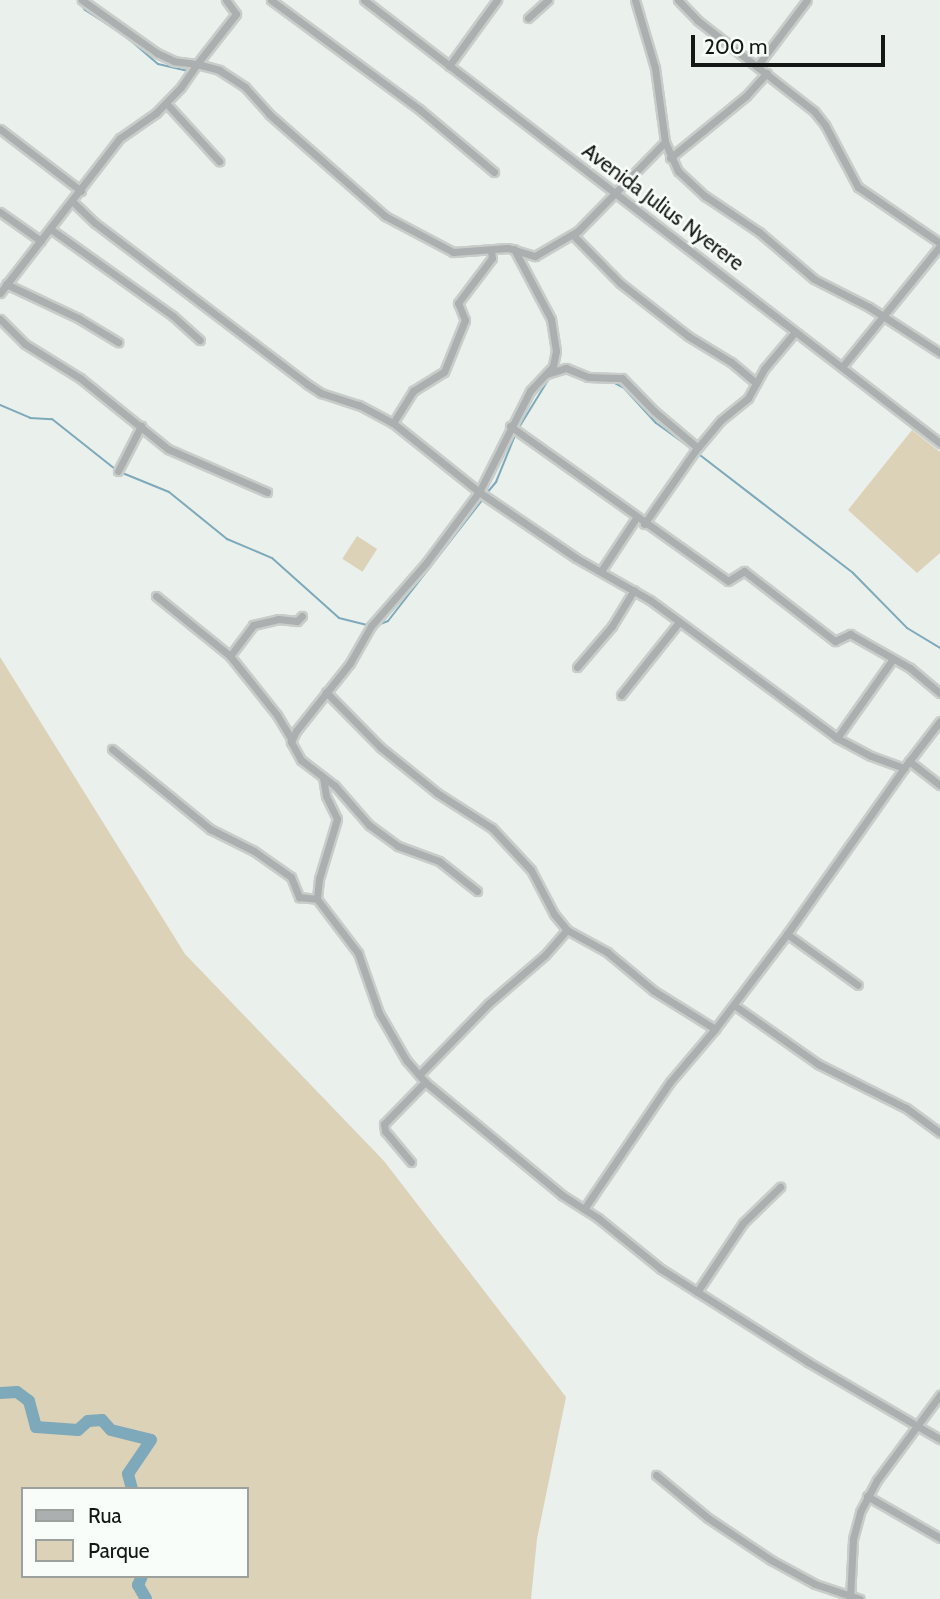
<!DOCTYPE html>
<html>
<head>
<meta charset="utf-8">
<style>
  body { margin:0 }
  #map { position:relative; width:940px; height:1599px; overflow:hidden; background:#eaf0ec; font-family:Cabin,sans-serif }
  div>[style] { position:absolute }
  [style*='--x'] { left:calc(var(--x)*1px); top:calc(var(--y)*1px); width:calc(var(--w)*1px); rotate:calc(var(--a)*1deg) }
  .green>* { inset:0; background:#dcd2b8; transform-origin:0 0 }
  .stream>* { height:2px; margin:-1px; padding:0 1px; transform-origin:1px; border-radius:1px; background:#7ea9ba }
  .river>* { height:12px; margin:-6px; padding:0 6px; transform-origin:6px; border-radius:6px; background:#7ea9ba }
  .roads { filter:drop-shadow(2px 0 #c8cdca) drop-shadow(-2px 0 #c8cdca) drop-shadow(0 2px #c8cdca) drop-shadow(0 -2px #c8cdca) }
  .minor>* { height:7px; margin:-3.5px; padding:0 3.5px; transform-origin:3.5px; border-radius:3.5px; background:#acafaf }
  span { translate:-50% -50%; white-space:nowrap; text-align:center; line-height:1.15; -webkit-text-stroke:5px #f8fdf9; paint-order:stroke }
  .street-label { font-size:21px; color:#151716 }
  .legend { position:absolute; left:21px; top:1487px; width:228px; height:91px; box-sizing:border-box; background:#f8fdf9; border:2px solid #9da19e; margin:0; padding:9px 12px; list-style:none; font-size:21px; color:#151716 }
  .legend li { display:flex; align-items:center; gap:14px; height:35px }
  .legend b { width:35px; border:2px solid #9da19e }
  .scale { position:absolute; left:691px; top:35px; width:194px; height:32px; box-sizing:border-box; border:4px solid #151716; border-top:0; padding-left:9px; font-size:21px; line-height:24px; white-space:nowrap; color:#151716; -webkit-text-stroke:5px #f8fdf9; paint-order:stroke }
</style>
</head>
<body>
<div id="map">
  <div class="green">
    <i style="clip-path:polygon(912px 430px,940px 452px,940px 553px,917px 573px,848px 510px)"></i>
    <i style="left:357px;top:536px;width:24px;height:27px;rotate:33deg"></i>
    <i style="clip-path:polygon(evenodd,0 657px,185px 954px,384px 1161px,566px 1397px,537px 1539px,531px 1599px,0 1599px,0 657px,23px 1489px,247px 1489px,247px 1576px,23px 1576px,23px 1489px)"></i>
  </div>
  <div class="stream">
    <i style="--x:78;--y:0;--w:12;--a:55"></i>
    <i style="--x:85;--y:10;--w:45;--a:32.3"></i>
    <i style="--x:123;--y:34;--w:46;--a:40.6"></i>
    <i style="--x:158;--y:64;--w:32;--a:13"></i>
    <i style="--x:565;--y:372;--w:24;--a:19"></i>
    <i style="--x:611;--y:381;--w:15;--a:28"></i>
    <i style="--x:624;--y:388;--w:47;--a:47.6"></i>
    <i style="--x:656;--y:423;--w:44;--a:35.8"></i>
    <i style="--x:0;--y:405;--w:33;--a:23"></i>
    <i style="--x:30;--y:418;--w:22;--a:3"></i>
    <i style="--x:52;--y:419;--w:80;--a:38.4"></i>
    <i style="--x:518;--y:429;--w:61;--a:-58.4"></i>
    <i style="--x:696;--y:452;--w:198;--a:37.6"></i>
    <i style="--x:853;--y:573;--w:77;--a:45.5"></i>
    <i style="--x:907;--y:628;--w:39;--a:31"></i>
    <i style="--x:120;--y:472;--w:53;--a:22.2"></i>
    <i style="--x:169;--y:492;--w:75;--a:39"></i>
    <i style="--x:227;--y:539;--w:49;--a:22.9"></i>
    <i style="--x:272;--y:558;--w:90;--a:41.8"></i>
    <i style="--x:339;--y:618;--w:32;--a:14"></i>
    <i style="--x:486;--y:494;--w:16;--a:-50"></i>
    <i style="--x:496;--y:482;--w:53;--a:-67.8"></i>
    <i style="--x:375;--y:626;--w:14;--a:-21"></i>
    <i style="--x:388;--y:621;--w:155;--a:-52.1"></i>
  </div>
  <div class="river">
    <i style="--x:0;--y:1393;--w:17;--a:-3"></i>
    <i style="--x:17;--y:1392;--w:15;--a:37"></i>
    <i style="--x:29;--y:1401;--w:27;--a:75"></i>
    <i style="--x:36;--y:1427;--w:42;--a:4.1"></i>
    <i style="--x:78;--y:1430;--w:13;--a:-42"></i>
    <i style="--x:88;--y:1421;--w:14;--a:-4"></i>
    <i style="--x:102;--y:1420;--w:13;--a:48"></i>
    <i style="--x:111;--y:1430;--w:41;--a:14"></i>
    <i style="--x:151;--y:1440;--w:41;--a:124.1"></i>
    <i style="--x:128;--y:1474;--w:16;--a:75"></i>
    <i style="--x:142;--y:1576;--w:10;--a:114"></i>
    <i style="--x:138;--y:1585;--w:16;--a:60"></i>
  </div>
  <div class="roads">
    <div class="minor">
      <i style="--x:226;--y:0;--w:17;--a:54"></i>
      <i style="--x:236;--y:14;--w:63;--a:128"></i>
      <i style="--x:197;--y:64;--w:23;--a:15"></i>
      <i style="--x:219;--y:70;--w:31;--a:33"></i>
      <i style="--x:245;--y:87;--w:36;--a:48"></i>
      <i style="--x:269;--y:114;--w:154;--a:41.3"></i>
      <i style="--x:385;--y:216;--w:77;--a:27.9"></i>
      <i style="--x:453;--y:252;--w:55;--a:-4.2"></i>
      <i style="--x:508;--y:248;--w:28;--a:17"></i>
      <i style="--x:535;--y:256;--w:50;--a:-30.2"></i>
      <i style="--x:578;--y:231;--w:124;--a:-45.7"></i>
      <i style="--x:271;--y:0;--w:184;--a:36.4"></i>
      <i style="--x:419;--y:109;--w:98;--a:40"></i>
      <i style="--x:364;--y:0;--w:727;--a:37.56"></i>
      <i style="--x:635;--y:0;--w:71;--a:73.6"></i>
      <i style="--x:655;--y:68;--w:75;--a:82.3"></i>
      <i style="--x:665;--y:142;--w:32;--a:66"></i>
      <i style="--x:678;--y:171;--w:37;--a:43"></i>
      <i style="--x:705;--y:196;--w:65;--a:33.7"></i>
      <i style="--x:759;--y:232;--w:72;--a:40.5"></i>
      <i style="--x:814;--y:279;--w:62;--a:27"></i>
      <i style="--x:869;--y:307;--w:85;--a:32.9"></i>
      <i style="--x:678;--y:0;--w:28;--a:46"></i>
      <i style="--x:697;--y:20;--w:148;--a:37.9"></i>
      <i style="--x:814;--y:111;--w:18;--a:52"></i>
      <i style="--x:825;--y:125;--w:70;--a:62"></i>
      <i style="--x:858;--y:187;--w:99;--a:34.3"></i>
      <i style="--x:528;--y:18;--w:27;--a:-42"></i>
      <i style="--x:758;--y:65;--w:81;--a:-53"></i>
      <i style="--x:449;--y:66;--w:82;--a:-54"></i>
      <i style="--x:166;--y:103;--w:79;--a:47.6"></i>
      <i style="--x:0;--y:129;--w:102;--a:37.4"></i>
      <i style="--x:670;--y:158;--w:98;--a:-39.2"></i>
      <i style="--x:746;--y:96;--w:31;--a:-48"></i>
      <i style="--x:73;--y:202;--w:30;--a:44"></i>
      <i style="--x:95;--y:223;--w:266;--a:37.2"></i>
      <i style="--x:307;--y:384;--w:17;--a:33"></i>
      <i style="--x:321;--y:393;--w:40;--a:18"></i>
      <i style="--x:359;--y:405;--w:38;--a:28"></i>
      <i style="--x:393;--y:423;--w:110;--a:38.7"></i>
      <i style="--x:479;--y:492;--w:117;--a:34.2"></i>
      <i style="--x:576;--y:558;--w:85;--a:29.6"></i>
      <i style="--x:650;--y:600;--w:232;--a:36.4"></i>
      <i style="--x:837;--y:738;--w:38;--a:28"></i>
      <i style="--x:871;--y:756;--w:35;--a:20"></i>
      <i style="--x:904;--y:768;--w:59;--a:-52.5"></i>
      <i style="--x:0;--y:212;--w:50;--a:35.3"></i>
      <i style="--x:52;--y:230;--w:148;--a:35.4"></i>
      <i style="--x:173;--y:316;--w:36;--a:42"></i>
      <i style="--x:573;--y:235;--w:67;--a:45.6"></i>
      <i style="--x:620;--y:283;--w:86;--a:37.9"></i>
      <i style="--x:688;--y:336;--w:50;--a:31.2"></i>
      <i style="--x:731;--y:362;--w:33;--a:40"></i>
      <i style="--x:6;--y:284;--w:80;--a:25.3"></i>
      <i style="--x:78;--y:318;--w:47;--a:31"></i>
      <i style="--x:0;--y:293;--w:196;--a:-52.3"></i>
      <i style="--x:120;--y:138;--w:44;--a:-34.8"></i>
      <i style="--x:156;--y:113;--w:36;--a:-46"></i>
      <i style="--x:181;--y:87;--w:28;--a:-55"></i>
      <i style="--x:197;--y:64;--w:23;--a:-173"></i>
      <i style="--x:174;--y:61;--w:19;--a:-155"></i>
      <i style="--x:157;--y:53;--w:92;--a:-144.8"></i>
      <i style="--x:0;--y:319;--w:35;--a:45"></i>
      <i style="--x:25;--y:344;--w:65;--a:31.7"></i>
      <i style="--x:80;--y:378;--w:113;--a:38.9"></i>
      <i style="--x:168;--y:449;--w:108;--a:23.5"></i>
      <i style="--x:842;--y:367;--w:156;--a:-51"></i>
      <i style="--x:547;--y:374;--w:20;--a:-18"></i>
      <i style="--x:566;--y:368;--w:24;--a:22"></i>
      <i style="--x:588;--y:377;--w:34;--a:2"></i>
      <i style="--x:622;--y:378;--w:46;--a:45.9"></i>
      <i style="--x:654;--y:411;--w:57;--a:40.1"></i>
      <i style="--x:393;--y:423;--w:38;--a:-58"></i>
      <i style="--x:413;--y:391;--w:36;--a:-32"></i>
      <i style="--x:444;--y:372;--w:56;--a:-68"></i>
      <i style="--x:465;--y:320;--w:18;--a:-112"></i>
      <i style="--x:458;--y:303;--w:56;--a:-52.9"></i>
      <i style="--x:492;--y:258;--w:7;--a:-98"></i>
      <i style="--x:510;--y:426;--w:267;--a:35.4"></i>
      <i style="--x:728;--y:581;--w:19;--a:-32"></i>
      <i style="--x:744;--y:571;--w:115;--a:37.6"></i>
      <i style="--x:835;--y:641;--w:17;--a:-25"></i>
      <i style="--x:850;--y:634;--w:69;--a:29.5"></i>
      <i style="--x:910;--y:668;--w:39;--a:40"></i>
      <i style="--x:118;--y:471;--w:51;--a:-62.9"></i>
      <i style="--x:644;--y:524;--w:89;--a:-55.1"></i>
      <i style="--x:695;--y:451;--w:40;--a:-50"></i>
      <i style="--x:721;--y:420;--w:35;--a:-39"></i>
      <i style="--x:748;--y:398;--w:33;--a:-61"></i>
      <i style="--x:764;--y:369;--w:48;--a:-50"></i>
      <i style="--x:601;--y:571;--w:64;--a:-56.6"></i>
      <i style="--x:156;--y:596;--w:95;--a:39"></i>
      <i style="--x:230;--y:656;--w:75;--a:51.5"></i>
      <i style="--x:277;--y:715;--w:27;--a:59"></i>
      <i style="--x:230;--y:656;--w:39;--a:-53"></i>
      <i style="--x:253;--y:625;--w:26;--a:-13"></i>
      <i style="--x:278;--y:619;--w:19;--a:6"></i>
      <i style="--x:297;--y:621;--w:7;--a:-45"></i>
      <i style="--x:577;--y:667;--w:54;--a:-49.5"></i>
      <i style="--x:612;--y:626;--w:42;--a:-58.6"></i>
      <i style="--x:326;--y:692;--w:77;--a:45.5"></i>
      <i style="--x:380;--y:747;--w:73;--a:38.9"></i>
      <i style="--x:437;--y:793;--w:65;--a:32.5"></i>
      <i style="--x:492;--y:828;--w:57;--a:47.1"></i>
      <i style="--x:531;--y:870;--w:50;--a:62.4"></i>
      <i style="--x:554;--y:914;--w:21;--a:51"></i>
      <i style="--x:567;--y:930;--w:46;--a:28.8"></i>
      <i style="--x:607;--y:952;--w:61;--a:39.7"></i>
      <i style="--x:654;--y:991;--w:72;--a:31.9"></i>
      <i style="--x:621;--y:695;--w:93;--a:-51.5"></i>
      <i style="--x:837;--y:738;--w:97;--a:-54.7"></i>
      <i style="--x:112;--y:749;--w:127;--a:39.2"></i>
      <i style="--x:210;--y:829;--w:49;--a:26.6"></i>
      <i style="--x:254;--y:851;--w:45;--a:35.1"></i>
      <i style="--x:291;--y:877;--w:22;--a:68"></i>
      <i style="--x:299;--y:897;--w:18;--a:6"></i>
      <i style="--x:909;--y:761;--w:39;--a:38"></i>
      <i style="--x:323;--y:777;--w:19;--a:81"></i>
      <i style="--x:326;--y:796;--w:25;--a:64"></i>
      <i style="--x:337;--y:819;--w:63;--a:106.7"></i>
      <i style="--x:319;--y:879;--w:20;--a:96"></i>
      <i style="--x:317;--y:899;--w:68;--a:52.8"></i>
      <i style="--x:358;--y:953;--w:64;--a:70.7"></i>
      <i style="--x:379;--y:1013;--w:54;--a:60.1"></i>
      <i style="--x:406;--y:1060;--w:29;--a:49"></i>
      <i style="--x:425;--y:1082;--w:178;--a:39.5"></i>
      <i style="--x:562;--y:1195;--w:43;--a:32.6"></i>
      <i style="--x:598;--y:1218;--w:81;--a:39"></i>
      <i style="--x:661;--y:1269;--w:174;--a:32.3"></i>
      <i style="--x:808;--y:1362;--w:153;--a:30.3"></i>
      <i style="--x:477;--y:891;--w:48;--a:-141.7"></i>
      <i style="--x:439;--y:861;--w:44;--a:-159.9"></i>
      <i style="--x:398;--y:846;--w:36;--a:-144"></i>
      <i style="--x:369;--y:825;--w:52;--a:-131.1"></i>
      <i style="--x:335;--y:786;--w:43;--a:-142.6"></i>
      <i style="--x:301;--y:760;--w:21;--a:-119"></i>
      <i style="--x:291;--y:742;--w:12;--a:-66"></i>
      <i style="--x:296;--y:731;--w:87;--a:-51.5"></i>
      <i style="--x:350;--y:663;--w:43;--a:-60.4"></i>
      <i style="--x:371;--y:626;--w:84;--a:-48.9"></i>
      <i style="--x:426;--y:563;--w:89;--a:-53.3"></i>
      <i style="--x:479;--y:492;--w:113;--a:-63.2"></i>
      <i style="--x:530;--y:391;--w:34;--a:-47"></i>
      <i style="--x:553;--y:366;--w:15;--a:-79"></i>
      <i style="--x:556;--y:351;--w:32;--a:-99"></i>
      <i style="--x:551;--y:319;--w:79;--a:-117.9"></i>
      <i style="--x:787;--y:934;--w:87;--a:35.7"></i>
      <i style="--x:734;--y:1005;--w:103;--a:35.1"></i>
      <i style="--x:818;--y:1064;--w:98;--a:26.6"></i>
      <i style="--x:906;--y:1108;--w:42;--a:36.3"></i>
      <i style="--x:419;--y:1075;--w:99;--a:-45.8"></i>
      <i style="--x:488;--y:1004;--w:75;--a:-40.7"></i>
      <i style="--x:545;--y:955;--w:33;--a:-49"></i>
      <i style="--x:411;--y:1162;--w:40;--a:-130"></i>
      <i style="--x:385;--y:1131;--w:7;--a:-98"></i>
      <i style="--x:384;--y:1124;--w:59;--a:-45.7"></i>
      <i style="--x:584;--y:1209;--w:153;--a:-55.9"></i>
      <i style="--x:670;--y:1082;--w:70;--a:-49.7"></i>
      <i style="--x:715;--y:1029;--w:119;--a:-52.8"></i>
      <i style="--x:787;--y:934;--w:203;--a:-54.8"></i>
      <i style="--x:697;--y:1292;--w:83;--a:-56.3"></i>
      <i style="--x:743;--y:1223;--w:52;--a:-44.2"></i>
      <i style="--x:656;--y:1475;--w:67;--a:39.6"></i>
      <i style="--x:708;--y:1518;--w:76;--a:33.7"></i>
      <i style="--x:771;--y:1560;--w:50;--a:28.6"></i>
      <i style="--x:815;--y:1584;--w:47;--a:18.4"></i>
      <i style="--x:867;--y:1496;--w:84;--a:29.9"></i>
      <i style="--x:850;--y:1599;--w:60;--a:-87.1"></i>
      <i style="--x:853;--y:1539;--w:28;--a:-75"></i>
      <i style="--x:860;--y:1512;--w:36;--a:-62"></i>
      <i style="--x:877;--y:1480;--w:106;--a:-53.5"></i>
    </div>
  </div>
  <div class="street-label">
    <span style="left:663px;top:207px;rotate:37deg">Avenida Julius Nyerere</span>
  </div>
  <ul class="legend">
  <li><b style="height:9px;background:#acafaf"></b>Rua</li>
  <li><b style="height:19px;background:#dcd2b8"></b>Parque</li>
  </ul>
  <div class="scale">200 m</div>
</div>
</body>
</html>
